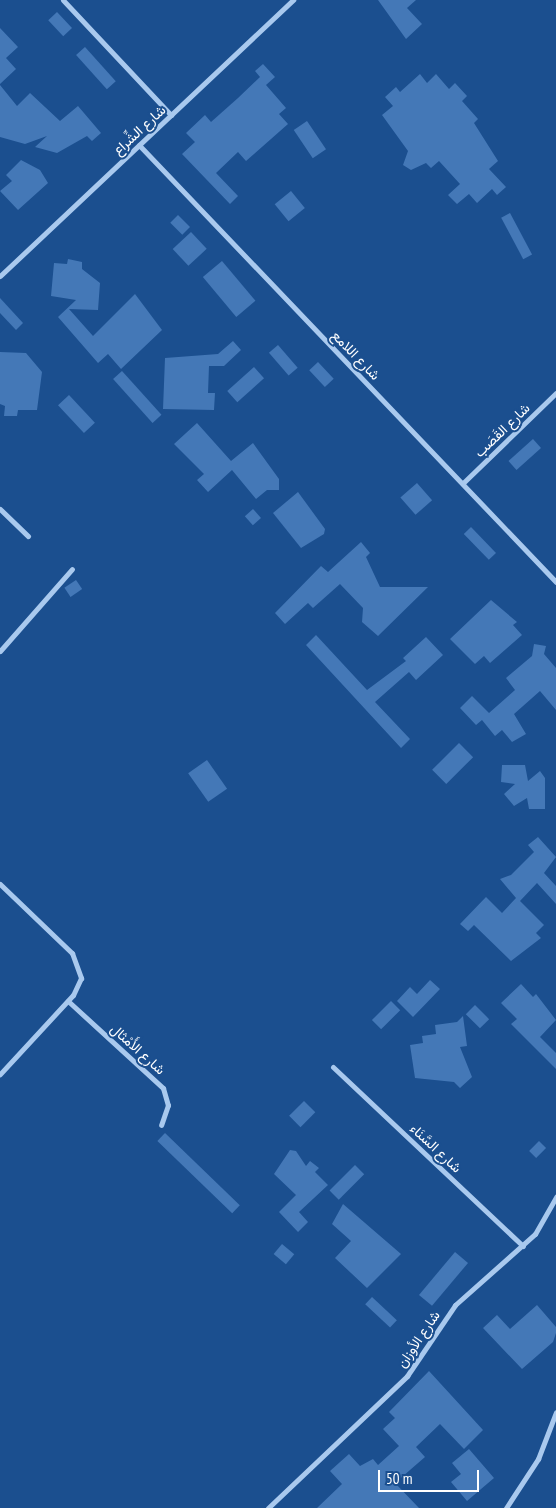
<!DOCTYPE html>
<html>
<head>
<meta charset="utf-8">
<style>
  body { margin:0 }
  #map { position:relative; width:556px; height:1508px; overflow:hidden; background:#1b4f8f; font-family:"PT Sans Narrow",Vazirmatn,sans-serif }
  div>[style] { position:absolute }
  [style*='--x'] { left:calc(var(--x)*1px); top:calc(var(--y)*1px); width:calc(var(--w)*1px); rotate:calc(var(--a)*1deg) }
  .building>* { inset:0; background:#4478b7; transform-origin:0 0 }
  .minor>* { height:5px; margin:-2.5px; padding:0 2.5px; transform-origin:2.5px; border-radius:2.5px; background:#a9c9ee }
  span { translate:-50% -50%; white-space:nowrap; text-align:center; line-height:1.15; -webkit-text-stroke:4px #1b4f8f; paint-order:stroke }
  .street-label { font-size:14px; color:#fff }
  .scale { position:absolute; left:378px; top:1470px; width:101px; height:22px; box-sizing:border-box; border:2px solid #fff; border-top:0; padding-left:6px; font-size:15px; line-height:18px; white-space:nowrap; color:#fff; -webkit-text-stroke:4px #1b4f8f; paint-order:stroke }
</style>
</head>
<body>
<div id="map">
  <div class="building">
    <i style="clip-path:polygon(378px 0,416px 0,407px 8px,422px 24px,406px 39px)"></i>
    <i style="left:57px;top:12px;width:22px;height:12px;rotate:47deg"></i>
    <i style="clip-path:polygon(0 28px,18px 47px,6px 58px,16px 69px,0 84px)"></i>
    <i style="left:85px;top:47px;width:46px;height:12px;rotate:48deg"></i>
    <i style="clip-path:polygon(263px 64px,275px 77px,266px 85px,286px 108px,279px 114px,288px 124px,246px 161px,238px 152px,216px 173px,238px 196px,230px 204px,182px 154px,195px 142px,186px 133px,205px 115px,211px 122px,238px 98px,260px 77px,255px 71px)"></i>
    <i style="clip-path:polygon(420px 74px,427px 83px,436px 74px,449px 89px,455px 83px,467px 96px,462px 101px,478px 119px,474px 123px,498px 161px,489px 169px,506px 187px,497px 195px,492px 189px,477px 203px,469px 194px,457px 204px,448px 195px,460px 184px,439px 161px,431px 168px,426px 163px,411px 170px,403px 165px,408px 151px,382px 115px,393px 106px,385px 97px,396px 87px,400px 92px)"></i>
    <i style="clip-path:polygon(0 85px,17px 106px,30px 93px,60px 121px,78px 106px,101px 133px,92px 141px,87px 136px,57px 153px,35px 147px,47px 136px,25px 144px,0 137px)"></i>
    <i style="left:307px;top:121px;width:34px;height:16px;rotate:56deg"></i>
    <i style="clip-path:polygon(21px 160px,40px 170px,48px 183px,18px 210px,0 191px,12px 181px,6px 175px)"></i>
    <i style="left:291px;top:191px;width:22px;height:21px;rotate:51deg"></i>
    <i style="left:510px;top:213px;width:47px;height:10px;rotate:62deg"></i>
    <i style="left:178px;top:215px;width:17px;height:11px;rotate:45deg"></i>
    <i style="left:191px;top:232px;width:23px;height:25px;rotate:47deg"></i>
    <i style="clip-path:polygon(68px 259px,82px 262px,82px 269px,100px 283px,98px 310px,69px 309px,93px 336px,135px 294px,162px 330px,121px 369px,108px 354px,98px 363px,58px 317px,76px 300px,51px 296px,54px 263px,67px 264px)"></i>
    <i style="left:222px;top:261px;width:52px;height:25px;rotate:50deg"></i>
    <i style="clip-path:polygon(0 298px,23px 323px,16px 330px,0 313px)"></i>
    <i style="clip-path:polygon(233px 341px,241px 350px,224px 366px,209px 366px,208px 393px,215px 393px,214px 410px,163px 409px,165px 358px,218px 354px)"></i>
    <i style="left:278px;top:345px;width:30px;height:12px;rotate:49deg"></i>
    <i style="clip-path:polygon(0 352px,26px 353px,42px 372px,37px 410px,18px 410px,17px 416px,4px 416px,5px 406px,0 404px)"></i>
    <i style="left:318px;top:362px;width:23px;height:12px;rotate:47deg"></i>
    <i style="left:254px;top:367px;width:15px;height:36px;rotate:48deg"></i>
    <i style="left:122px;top:371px;width:59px;height:12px;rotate:48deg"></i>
    <i style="left:69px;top:395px;width:38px;height:15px;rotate:47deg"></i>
    <i style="clip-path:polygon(197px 423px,231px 461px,253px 443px,279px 479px,279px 490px,267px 490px,256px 499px,232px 470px,208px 492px,197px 480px,204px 474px,174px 444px)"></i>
    <i style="left:533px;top:439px;width:12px;height:33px;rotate:48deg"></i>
    <i style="left:417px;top:483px;width:23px;height:22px;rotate:49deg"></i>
    <i style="clip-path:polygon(298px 492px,325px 529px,324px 534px,301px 548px,273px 513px)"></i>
    <i style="left:253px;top:509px;width:12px;height:11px;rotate:48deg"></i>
    <i style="left:471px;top:527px;width:36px;height:10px;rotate:46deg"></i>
    <i style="clip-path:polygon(361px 542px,370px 553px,366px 557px,380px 587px,428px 587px,378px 636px,362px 622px,363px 608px,340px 584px,313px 608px,308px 603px,285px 624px,275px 613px,321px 566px,328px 572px)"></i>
    <i style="left:76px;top:580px;width:11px;height:14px;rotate:56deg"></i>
    <i style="clip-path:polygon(491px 600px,517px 622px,513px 625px,522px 635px,490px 663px,484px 656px,475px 664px,450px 639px)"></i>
    <i style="clip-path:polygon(316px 635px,367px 690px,406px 661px,403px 658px,426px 637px,443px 655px,416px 680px,409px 672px,375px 702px,410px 739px,401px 748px,306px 645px)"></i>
    <i style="clip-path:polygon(534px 644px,546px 646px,544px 654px,556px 668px,556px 710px,540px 691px,514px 714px,526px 734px,512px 742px,502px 730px,495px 736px,482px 720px,476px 725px,460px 708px,472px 696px,489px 713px,515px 690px,506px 678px,532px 656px)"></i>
    <i style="left:459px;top:743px;width:20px;height:38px;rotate:45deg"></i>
    <i style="left:207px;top:760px;width:35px;height:23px;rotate:55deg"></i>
    <i style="clip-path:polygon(502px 765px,525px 765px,528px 781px,540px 771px,545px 778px,545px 809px,529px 809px,527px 798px,514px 806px,504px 794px,515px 784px,501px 782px)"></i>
    <i style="clip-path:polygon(538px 837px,556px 857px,544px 873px,556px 886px,556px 904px,537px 883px,520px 901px,544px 925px,536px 933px,541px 938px,511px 961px,474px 925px,468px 931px,460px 924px,486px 897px,502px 913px,516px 898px,500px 879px,511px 875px,534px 852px,528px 845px)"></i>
    <i style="clip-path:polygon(430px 980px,440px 989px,413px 1017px,397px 1001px,410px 987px,417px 994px)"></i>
    <i style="clip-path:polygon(521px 984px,533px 997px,536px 994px,556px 1020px,540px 1037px,556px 1053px,556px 1069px,511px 1024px,517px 1019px,501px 1003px)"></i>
    <i style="left:391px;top:1001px;width:13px;height:27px;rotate:45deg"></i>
    <i style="left:475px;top:1005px;width:20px;height:13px;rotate:45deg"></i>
    <i style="clip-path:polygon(463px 1016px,467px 1046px,460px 1047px,472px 1077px,460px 1088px,454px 1082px,415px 1078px,410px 1045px,423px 1043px,422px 1036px,436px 1034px,435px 1025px,457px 1022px)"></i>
    <i style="left:304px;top:1101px;width:16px;height:21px;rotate:45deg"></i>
    <i style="left:165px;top:1133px;width:104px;height:11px;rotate:44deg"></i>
    <i style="left:539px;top:1141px;width:10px;height:14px;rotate:45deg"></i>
    <i style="clip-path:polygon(290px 1150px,296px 1151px,306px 1166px,310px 1161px,319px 1168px,315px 1172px,328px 1185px,299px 1212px,308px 1222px,298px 1232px,279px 1212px,296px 1195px,274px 1174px)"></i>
    <i style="left:355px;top:1165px;width:13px;height:36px;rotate:45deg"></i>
    <i style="clip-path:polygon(343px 1204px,401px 1254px,367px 1288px,335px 1258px,351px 1241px,332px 1224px)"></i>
    <i style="left:282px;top:1244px;width:16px;height:13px;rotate:40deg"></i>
    <i style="left:455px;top:1252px;width:17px;height:56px;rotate:40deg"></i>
    <i style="left:372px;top:1297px;width:34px;height:10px;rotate:43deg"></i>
    <i style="clip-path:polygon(537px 1305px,556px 1327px,556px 1333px,553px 1342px,522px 1369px,483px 1328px,497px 1315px,510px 1329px)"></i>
    <i style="clip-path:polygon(429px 1371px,483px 1430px,464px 1449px,440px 1424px,416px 1447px,425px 1457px,395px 1483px,419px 1508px,317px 1508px,342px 1484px,330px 1471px,349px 1454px,360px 1466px,373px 1459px,378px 1465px,399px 1446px,383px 1429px,395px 1418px,389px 1412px)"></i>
    <i style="clip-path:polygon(469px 1449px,494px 1478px,467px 1501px,451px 1482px,461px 1474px,452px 1463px)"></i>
  </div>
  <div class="minor">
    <i style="--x:63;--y:0;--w:158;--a:46.8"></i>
    <i style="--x:139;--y:145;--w:604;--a:46.34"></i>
    <i style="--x:0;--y:276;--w:403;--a:-43.3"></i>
    <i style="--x:463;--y:483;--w:129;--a:-44.1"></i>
    <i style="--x:0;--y:509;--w:39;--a:44"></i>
    <i style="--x:0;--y:651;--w:109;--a:-48.7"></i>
    <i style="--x:0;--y:884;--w:100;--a:43.8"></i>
    <i style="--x:72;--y:953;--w:27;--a:70"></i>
    <i style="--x:81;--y:978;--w:19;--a:115"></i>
    <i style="--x:73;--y:995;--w:108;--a:132.7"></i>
    <i style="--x:68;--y:1001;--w:129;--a:42.5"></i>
    <i style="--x:163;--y:1088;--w:18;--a:74"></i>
    <i style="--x:168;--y:1105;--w:21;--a:109"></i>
    <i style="--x:333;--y:1067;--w:261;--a:43.3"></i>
    <i style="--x:268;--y:1508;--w:192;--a:-43.5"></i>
    <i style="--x:407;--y:1376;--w:86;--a:-55.9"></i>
    <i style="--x:455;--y:1305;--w:107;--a:-41.6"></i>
    <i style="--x:535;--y:1234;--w:43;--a:-60.4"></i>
    <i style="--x:506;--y:1508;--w:59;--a:-56.9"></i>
    <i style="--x:538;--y:1459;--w:50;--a:-69"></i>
  </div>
  <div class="street-label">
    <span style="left:139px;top:130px;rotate:-43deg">شارع الشِّراع</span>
    <span style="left:356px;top:355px;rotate:46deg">شارع اللامع</span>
    <span style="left:502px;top:430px;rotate:-44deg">شارع القَصَب</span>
    <span style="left:138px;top:1049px;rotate:42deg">شارع الأَمْثال</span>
    <span style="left:436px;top:1148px;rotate:43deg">شارع السَّنَاء</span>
    <span style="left:418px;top:1339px;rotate:-56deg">شارع الأوزان</span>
  </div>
  <div class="scale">50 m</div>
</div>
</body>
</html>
